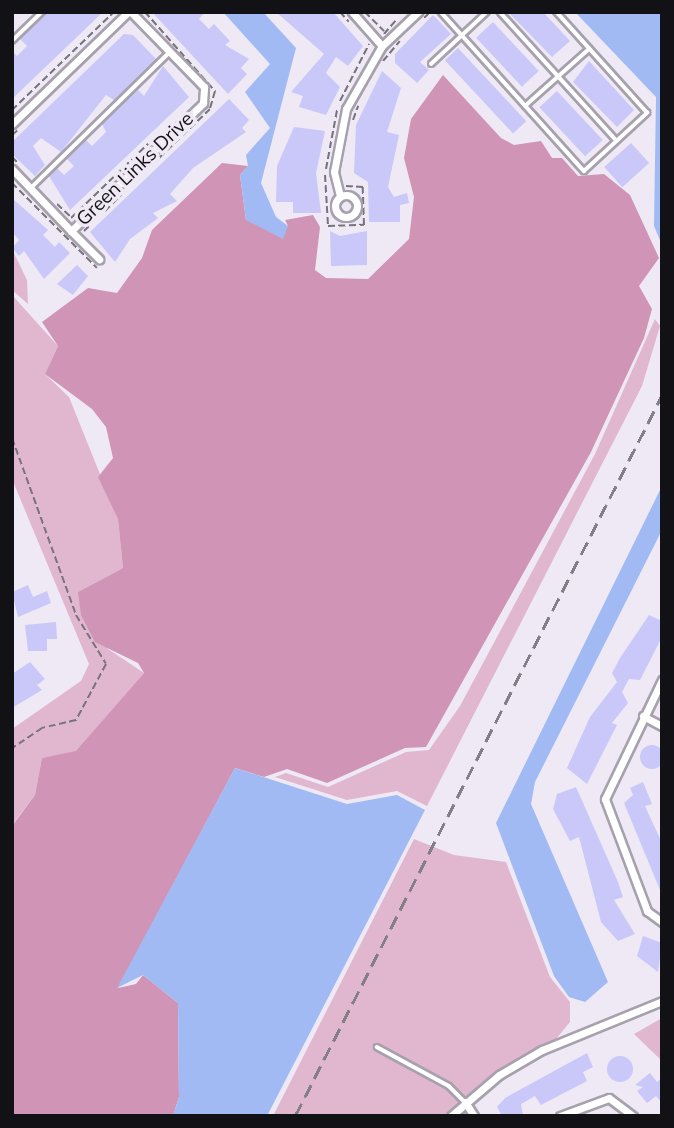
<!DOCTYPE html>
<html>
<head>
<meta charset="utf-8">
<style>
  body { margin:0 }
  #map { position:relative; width:674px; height:1128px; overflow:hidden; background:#eee9f5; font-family:Mulish,sans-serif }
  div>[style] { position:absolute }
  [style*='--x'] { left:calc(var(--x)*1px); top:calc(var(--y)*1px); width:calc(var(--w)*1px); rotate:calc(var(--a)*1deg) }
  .green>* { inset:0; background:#e0b7ce }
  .forest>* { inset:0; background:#d094b6 }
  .water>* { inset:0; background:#a2baf3 }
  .building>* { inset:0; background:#c9c8f9; transform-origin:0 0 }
  .round { border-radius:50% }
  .path>* { height:2px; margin-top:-1px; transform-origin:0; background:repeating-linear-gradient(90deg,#76737b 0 7px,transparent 0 10.5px) }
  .roads { filter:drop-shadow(2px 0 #a6a1ac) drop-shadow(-2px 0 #a6a1ac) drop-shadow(0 2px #a6a1ac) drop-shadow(0 -2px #a6a1ac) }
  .lane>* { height:3.5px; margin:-1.75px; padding:0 1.75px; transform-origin:1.75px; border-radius:1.75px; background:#fff }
  .street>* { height:7px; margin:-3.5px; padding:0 3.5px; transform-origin:3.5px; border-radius:3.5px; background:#fff }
  .street>.ring { margin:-3.5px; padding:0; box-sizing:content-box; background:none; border:7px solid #fff; border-radius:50% }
  .rail>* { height:2.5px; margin-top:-1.25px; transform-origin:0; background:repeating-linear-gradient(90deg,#827f87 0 14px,transparent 0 21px) }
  span { translate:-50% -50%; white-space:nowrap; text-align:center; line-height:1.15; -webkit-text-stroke:7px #eee9f5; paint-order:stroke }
  .street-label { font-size:19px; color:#121115 }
  .frame { position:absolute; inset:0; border:14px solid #121115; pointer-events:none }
</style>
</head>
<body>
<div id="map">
  <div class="green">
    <i style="clip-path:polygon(12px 249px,27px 280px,28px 304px,12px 290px)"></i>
    <i style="clip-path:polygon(12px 295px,58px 346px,45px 374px,69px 397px,118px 519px,123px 568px,78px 592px,108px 649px,144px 673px,76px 752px,42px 758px,35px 795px,12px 825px,12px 729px,81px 681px,89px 664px,12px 479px)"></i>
    <i style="clip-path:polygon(655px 319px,660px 326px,642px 386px,427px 806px,397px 791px,347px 800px,275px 777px,286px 773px,328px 787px,406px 752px,429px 750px,460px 706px,595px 454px)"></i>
    <i style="clip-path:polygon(414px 839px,454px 855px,506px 862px,550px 977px,570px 1002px,570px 1022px,556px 1039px,496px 1071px,443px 1116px,273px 1116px)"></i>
    <i style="clip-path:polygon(662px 1018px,662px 1061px,634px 1034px)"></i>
  </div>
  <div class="forest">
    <i style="clip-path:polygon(443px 75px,501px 138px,514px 145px,541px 141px,552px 158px,562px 158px,578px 176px,604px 174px,630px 195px,659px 258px,639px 286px,652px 309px,644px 338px,591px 452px,426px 747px,405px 748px,327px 783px,287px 769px,264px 777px,235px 768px,118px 988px,136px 984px,143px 975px,178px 1003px,179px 1097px,173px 1116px,12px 1116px,12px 826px,35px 795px,42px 758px,76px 751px,144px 673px,138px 663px,95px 642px,81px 615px,78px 592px,123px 568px,118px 519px,98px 477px,113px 458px,106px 427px,92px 409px,45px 374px,58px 346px,42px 322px,88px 288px,117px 293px,142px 258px,152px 230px,222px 163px,248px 166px,240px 175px,246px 220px,288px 226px,285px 220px,313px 215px,320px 227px,315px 270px,326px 278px,368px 279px,409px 239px,414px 197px,404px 158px,411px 119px)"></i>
  </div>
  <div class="water">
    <i style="clip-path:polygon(223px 12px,263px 12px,296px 48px,261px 183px,276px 217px,288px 226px,283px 239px,246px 220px,240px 175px,248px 166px,246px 155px,270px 128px,245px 92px,270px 64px)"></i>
    <i style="clip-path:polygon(575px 12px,662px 12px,662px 245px,654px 226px,656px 97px)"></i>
    <i style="clip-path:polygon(662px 486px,662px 530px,535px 782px,531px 804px,608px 982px,585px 1002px,569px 997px,554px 976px,496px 823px)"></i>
    <i style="clip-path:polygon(235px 768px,347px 804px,397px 795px,425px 810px,267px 1116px,173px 1116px,179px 1097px,178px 1003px,143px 975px,117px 988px)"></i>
  </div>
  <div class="building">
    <i style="clip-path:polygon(46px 12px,103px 12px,12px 99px,12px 51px,17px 56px,27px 46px,20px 39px)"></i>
    <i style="clip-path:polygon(152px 12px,205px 12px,199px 19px,209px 29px,214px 24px,230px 41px,225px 45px,249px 59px,241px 68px,247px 74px,228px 94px)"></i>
    <i style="clip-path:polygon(276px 12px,333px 12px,363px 46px,348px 66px,336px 57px,326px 73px,340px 87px,326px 115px,299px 107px,303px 96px,291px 92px,324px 54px)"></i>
    <i style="clip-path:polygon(508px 12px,543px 12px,570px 41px,552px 57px)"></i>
    <i style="clip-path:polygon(433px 15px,451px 34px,420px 62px,429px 70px,417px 83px,395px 63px,395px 54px)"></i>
    <i style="left:493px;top:22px;width:67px;height:23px;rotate:47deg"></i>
    <i style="clip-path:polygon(124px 34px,133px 35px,156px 59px,114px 100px,106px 95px,61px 152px,41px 138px,33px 146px,45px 165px,35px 176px,12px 154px,12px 142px)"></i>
    <i style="left:458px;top:48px;width:100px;height:18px;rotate:47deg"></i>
    <i style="clip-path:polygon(589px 61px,634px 110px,617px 127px,573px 82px)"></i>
    <i style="clip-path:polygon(163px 66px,189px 97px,70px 210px,49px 176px,57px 168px,64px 175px,74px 166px,67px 159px,86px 140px,92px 146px,106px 132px,102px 124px,138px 90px,144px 96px)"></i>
    <i style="clip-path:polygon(382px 71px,401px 88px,387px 132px,399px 135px,388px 187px,394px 197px,407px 193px,409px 203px,400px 205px,400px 222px,369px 222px,368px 182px,354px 173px,356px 125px)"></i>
    <i style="left:557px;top:91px;width:67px;height:24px;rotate:47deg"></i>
    <i style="clip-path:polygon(229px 99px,249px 120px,242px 128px,246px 132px,193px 168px,170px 194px,177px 201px,153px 213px,158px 218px,130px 239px,115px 262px,90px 232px)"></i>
    <i style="clip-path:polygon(294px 127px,325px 131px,316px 173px,321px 213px,293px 213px,293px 202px,276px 202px,277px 166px)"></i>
    <i style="left:631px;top:143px;width:27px;height:36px;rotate:48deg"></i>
    <i style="clip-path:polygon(12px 198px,48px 230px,43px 235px,55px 247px,59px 242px,70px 253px,44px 279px,24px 251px,19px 256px,12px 248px,19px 240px,12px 232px)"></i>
    <i style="clip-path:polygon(330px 231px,340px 236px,367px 231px,367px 265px,331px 266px)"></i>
    <i style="clip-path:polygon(77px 265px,88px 276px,73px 295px,57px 284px)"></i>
    <i style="clip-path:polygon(28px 585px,33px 597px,47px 591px,51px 603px,18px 617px,12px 592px)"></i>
    <i style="clip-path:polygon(649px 615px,662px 621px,662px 637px,640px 680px,629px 679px,622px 692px,628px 703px,612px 723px,617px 725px,587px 784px,567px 768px,590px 717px,617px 682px,612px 673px,620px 658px)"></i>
    <i style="clip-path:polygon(56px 622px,57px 639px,47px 639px,47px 651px,28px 651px,25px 625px)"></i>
    <i style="clip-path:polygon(30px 662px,45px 679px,37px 685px,42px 690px,12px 708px,12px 674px)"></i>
    <i class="round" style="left:640px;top:745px;width:24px;height:24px"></i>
    <i style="clip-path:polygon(643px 782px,652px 804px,645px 806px,662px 843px,662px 895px,624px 803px,633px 795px,630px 788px)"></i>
    <i style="clip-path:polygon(576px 787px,618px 882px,623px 897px,614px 900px,635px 934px,618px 941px,601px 922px,579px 837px,570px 841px,553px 809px,557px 794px)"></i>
    <i style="clip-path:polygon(643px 936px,662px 943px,658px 972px,637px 956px)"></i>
    <i style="clip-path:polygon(587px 1053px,593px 1067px,583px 1072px,587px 1081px,541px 1105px,535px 1096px,521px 1104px,523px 1116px,502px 1116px,497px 1107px,505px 1098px)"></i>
    <i class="round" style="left:607px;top:1056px;width:26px;height:26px"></i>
    <i style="clip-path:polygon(650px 1073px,657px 1082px,662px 1078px,662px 1103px,656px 1096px,647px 1103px,637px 1091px,643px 1087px,635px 1085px)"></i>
  </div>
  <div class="path">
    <i style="--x:145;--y:12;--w:106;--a:48.5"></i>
    <i style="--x:215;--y:91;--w:19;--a:106"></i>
    <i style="--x:210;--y:109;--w:74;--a:136.1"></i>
    <i style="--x:340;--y:12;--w:13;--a:48"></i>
    <i style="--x:365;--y:12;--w:27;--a:45"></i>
    <i style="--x:424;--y:18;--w:8;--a:-45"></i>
    <i style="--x:384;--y:34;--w:18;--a:-49"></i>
    <i style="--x:383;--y:61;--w:26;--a:-50"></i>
    <i style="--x:340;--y:101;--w:64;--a:-63"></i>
    <i style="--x:12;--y:110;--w:141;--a:-43.9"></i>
    <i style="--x:353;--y:120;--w:15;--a:-70"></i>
    <i style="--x:12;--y:135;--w:8;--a:-40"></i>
    <i style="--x:12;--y:157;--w:7;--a:45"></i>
    <i style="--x:326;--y:169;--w:60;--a:-79.4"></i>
    <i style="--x:325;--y:175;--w:51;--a:86.6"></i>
    <i style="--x:328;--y:226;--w:36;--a:-2"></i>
    <i style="--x:364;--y:225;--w:38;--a:-92"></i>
    <i style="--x:363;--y:187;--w:17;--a:-177"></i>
    <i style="--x:12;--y:183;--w:120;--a:45"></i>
    <i style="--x:57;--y:204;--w:19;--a:43"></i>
    <i style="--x:105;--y:211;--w:23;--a:-45"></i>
    <i style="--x:71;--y:218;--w:107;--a:-43.9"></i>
    <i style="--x:84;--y:231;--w:10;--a:-45"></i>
    <i style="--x:12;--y:438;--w:188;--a:70.1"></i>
    <i style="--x:76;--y:615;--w:57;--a:58.5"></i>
    <i style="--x:106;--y:664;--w:64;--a:118.2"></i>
    <i style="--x:76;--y:720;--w:35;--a:167"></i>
    <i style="--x:42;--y:728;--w:36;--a:146"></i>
    <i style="--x:12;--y:624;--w:35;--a:90"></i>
  </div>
  <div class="roads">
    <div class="lane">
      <i style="--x:441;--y:12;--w:214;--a:48"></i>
      <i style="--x:584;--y:171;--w:86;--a:-42.6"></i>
      <i style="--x:647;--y:113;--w:136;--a:-132"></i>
      <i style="--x:500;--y:12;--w:173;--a:47.8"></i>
      <i style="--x:12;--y:41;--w:42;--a:-44"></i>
      <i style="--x:431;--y:64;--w:76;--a:-42.9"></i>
      <i style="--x:525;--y:106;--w:86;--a:-41.7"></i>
      <i style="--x:32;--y:187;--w:192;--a:-44.4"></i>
      <i style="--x:377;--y:1047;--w:82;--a:28.4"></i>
      <i style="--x:449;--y:1086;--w:23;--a:45"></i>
    </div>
    <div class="street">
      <i style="--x:352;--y:12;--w:45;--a:48.6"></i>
      <i style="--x:12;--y:124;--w:161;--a:-44"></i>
      <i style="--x:12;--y:169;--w:86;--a:46.4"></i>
      <i style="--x:71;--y:231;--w:184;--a:-44.1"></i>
      <i style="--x:203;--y:103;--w:16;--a:-86"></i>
      <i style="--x:204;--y:87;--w:105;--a:-134.2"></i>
      <i class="ring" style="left:335px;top:195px;width:15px;height:15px"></i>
      <i style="--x:340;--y:196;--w:25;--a:-104"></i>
      <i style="--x:334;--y:172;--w:64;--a:-79.2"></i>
      <i style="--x:346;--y:109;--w:73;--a:-60.3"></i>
      <i style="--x:382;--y:46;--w:50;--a:-43.4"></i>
      <i style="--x:71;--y:231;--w:40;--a:45"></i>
      <i style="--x:662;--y:680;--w:132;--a:115.6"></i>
      <i style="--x:605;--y:799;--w:120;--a:69.4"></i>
      <i style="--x:647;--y:911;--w:19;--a:36"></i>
      <i style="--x:643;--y:716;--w:21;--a:28"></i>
      <i style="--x:465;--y:1102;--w:17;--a:57"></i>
      <i style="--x:451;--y:1116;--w:63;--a:-40.5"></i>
      <i style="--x:499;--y:1075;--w:50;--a:-30.2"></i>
      <i style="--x:542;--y:1050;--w:130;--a:-22.2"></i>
      <i style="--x:560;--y:1116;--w:52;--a:-20.2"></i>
      <i style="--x:609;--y:1098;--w:30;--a:37"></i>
    </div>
  </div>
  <div class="rail">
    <i style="--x:295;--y:1116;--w:809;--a:-63.02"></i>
  </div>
  <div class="street-label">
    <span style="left:135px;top:169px;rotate:-44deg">Green Links Drive</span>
  </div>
  <div class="frame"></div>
</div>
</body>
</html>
